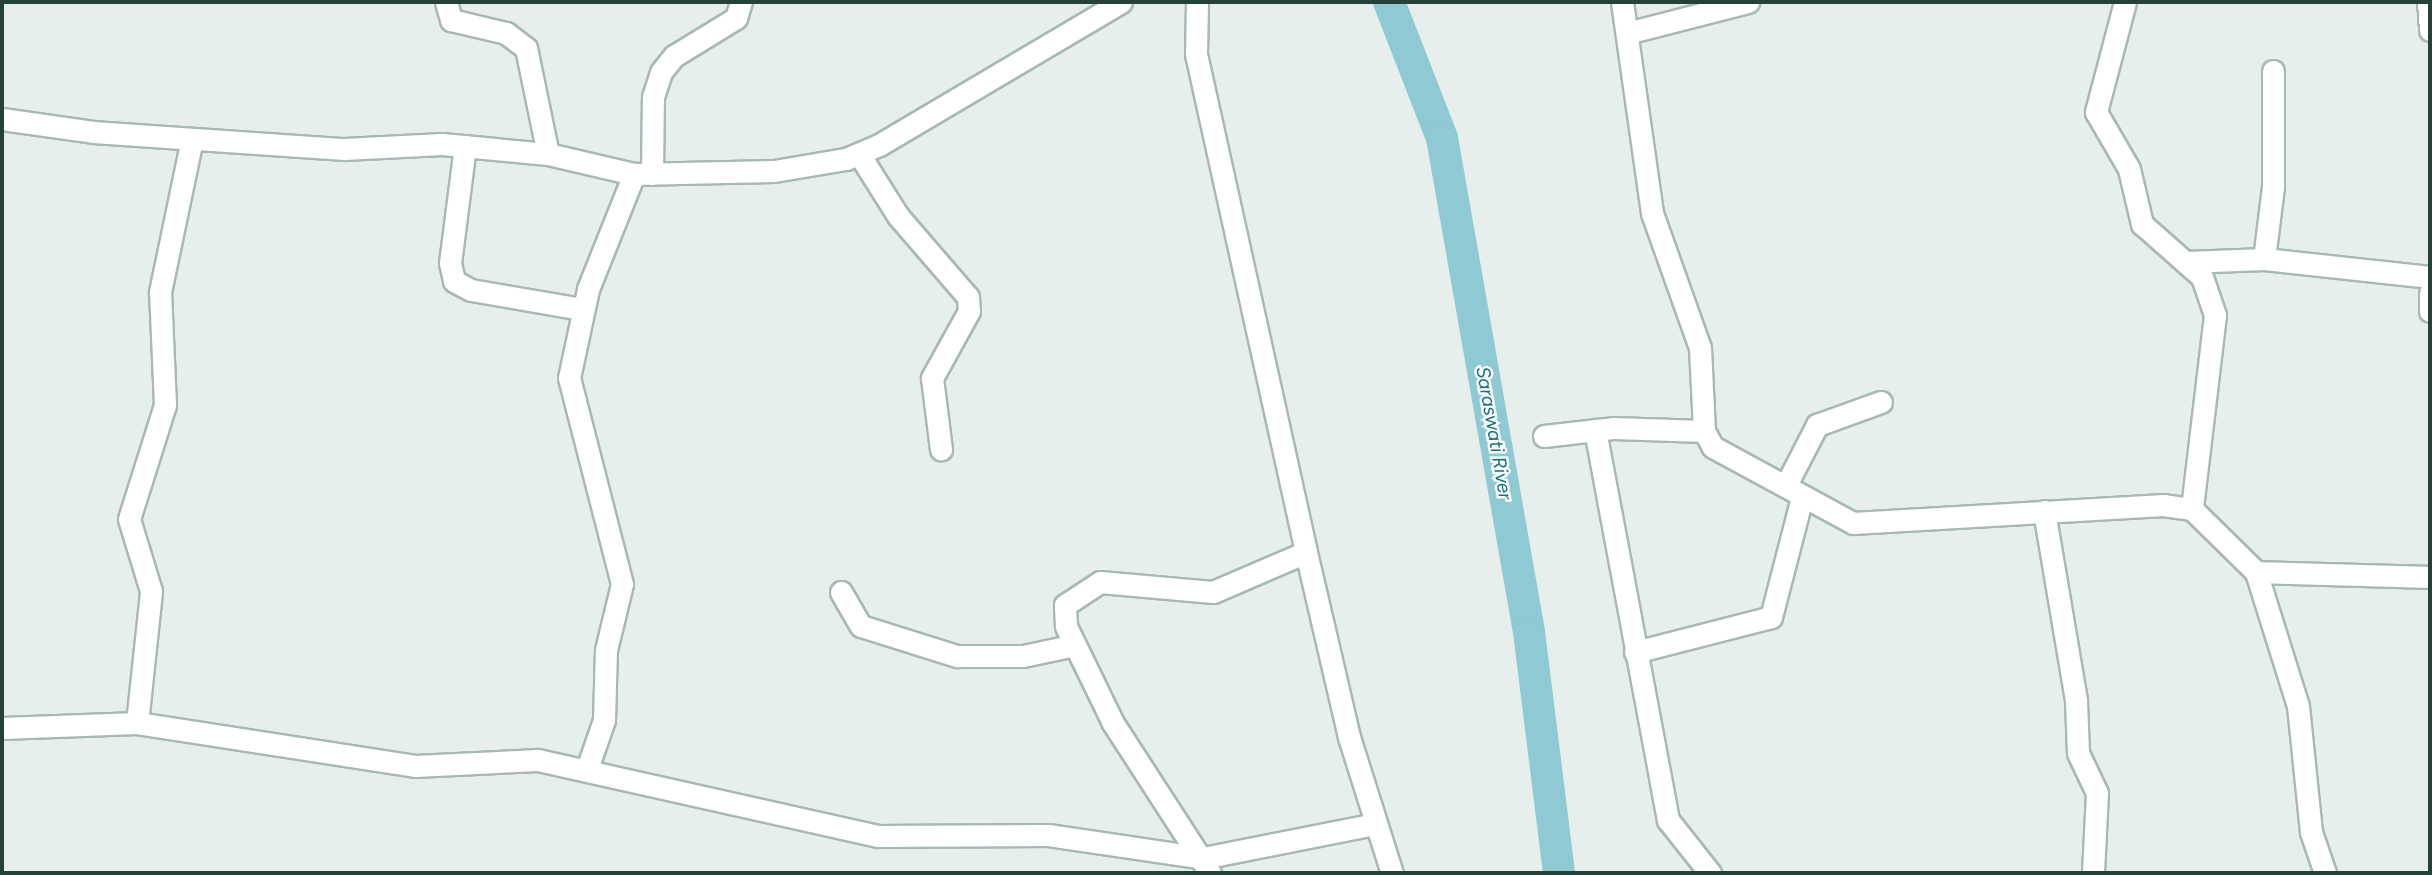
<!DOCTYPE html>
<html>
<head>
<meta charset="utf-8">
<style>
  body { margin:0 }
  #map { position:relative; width:2432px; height:875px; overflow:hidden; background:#e6efeb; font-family:Figtree,sans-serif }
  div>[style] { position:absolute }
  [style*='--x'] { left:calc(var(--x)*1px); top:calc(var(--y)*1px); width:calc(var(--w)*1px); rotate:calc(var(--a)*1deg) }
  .river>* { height:32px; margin:-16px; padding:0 16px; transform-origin:16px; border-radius:16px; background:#8ec9d4 }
  .roads { filter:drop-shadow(2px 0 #a8b8b2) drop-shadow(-2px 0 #a8b8b2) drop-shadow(0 2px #a8b8b2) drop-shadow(0 -2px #a8b8b2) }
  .street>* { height:21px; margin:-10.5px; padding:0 10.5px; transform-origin:10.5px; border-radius:10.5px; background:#fff }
  .secondary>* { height:21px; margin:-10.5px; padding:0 10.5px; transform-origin:10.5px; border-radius:10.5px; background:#fff }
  span { translate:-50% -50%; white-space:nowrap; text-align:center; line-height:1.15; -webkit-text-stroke:5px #f7fbf9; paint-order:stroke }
  .water-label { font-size:19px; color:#1c6f80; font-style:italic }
  .frame { position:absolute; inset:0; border:4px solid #24423a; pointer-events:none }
</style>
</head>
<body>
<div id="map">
  <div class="river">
    <i style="--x:1389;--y:2;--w:146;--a:68.7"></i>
    <i style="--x:1442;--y:138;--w:502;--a:80.01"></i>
    <i style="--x:1529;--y:632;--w:243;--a:82.9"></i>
  </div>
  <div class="roads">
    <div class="street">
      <i style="--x:446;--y:2;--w:19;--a:74"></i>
      <i style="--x:451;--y:20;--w:57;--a:13.3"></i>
      <i style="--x:506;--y:33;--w:25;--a:37"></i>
      <i style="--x:526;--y:48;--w:108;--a:78.3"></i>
      <i style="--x:2125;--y:2;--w:114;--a:104.8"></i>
      <i style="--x:2096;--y:112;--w:66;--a:59.9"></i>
      <i style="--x:2129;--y:169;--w:57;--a:76.7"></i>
      <i style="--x:2142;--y:224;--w:80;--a:41.5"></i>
      <i style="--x:2202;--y:277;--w:40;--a:71.1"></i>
      <i style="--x:2215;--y:315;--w:195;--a:96.8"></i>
      <i style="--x:2428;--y:2;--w:28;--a:86"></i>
      <i style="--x:1627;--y:33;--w:125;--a:-14.4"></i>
      <i style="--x:465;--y:146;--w:118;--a:97.3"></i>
      <i style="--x:450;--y:263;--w:18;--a:77"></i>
      <i style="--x:454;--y:281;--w:19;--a:28"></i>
      <i style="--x:471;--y:290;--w:113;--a:9.7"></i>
      <i style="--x:859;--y:154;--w:73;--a:57.8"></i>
      <i style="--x:898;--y:216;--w:107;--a:49.2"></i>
      <i style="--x:968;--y:297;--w:14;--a:86"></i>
      <i style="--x:969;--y:311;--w:77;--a:118.9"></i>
      <i style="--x:932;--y:378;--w:72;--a:82.8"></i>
      <i style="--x:652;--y:174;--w:77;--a:-89.3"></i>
      <i style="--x:653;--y:97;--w:26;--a:-72"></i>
      <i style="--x:661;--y:72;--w:21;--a:-51"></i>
      <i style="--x:674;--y:56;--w:73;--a:-31.5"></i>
      <i style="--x:736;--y:18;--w:17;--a:-73"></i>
      <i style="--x:2264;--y:259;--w:73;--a:-82.9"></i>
      <i style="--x:2273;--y:187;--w:116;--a:-90"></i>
      <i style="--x:2186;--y:262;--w:78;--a:-2.2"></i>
      <i style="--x:2264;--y:259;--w:167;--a:6.2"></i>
      <i style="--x:2430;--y:293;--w:18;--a:90"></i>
      <i style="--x:1595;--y:430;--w:397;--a:79.4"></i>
      <i style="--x:1668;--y:820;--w:68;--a:51.6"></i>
      <i style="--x:1544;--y:436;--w:69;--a:-6.6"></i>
      <i style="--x:1613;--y:428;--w:91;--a:1.9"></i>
      <i style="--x:1786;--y:485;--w:68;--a:-62.7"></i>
      <i style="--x:1817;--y:425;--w:68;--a:-19.8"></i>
      <i style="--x:2044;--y:511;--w:193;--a:80.4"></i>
      <i style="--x:2076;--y:701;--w:52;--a:87.8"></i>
      <i style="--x:2078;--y:753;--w:44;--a:64.6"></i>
      <i style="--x:2097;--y:793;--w:80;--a:92.9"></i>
      <i style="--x:2256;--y:572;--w:140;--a:72.6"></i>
      <i style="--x:2298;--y:706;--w:127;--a:84.1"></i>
      <i style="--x:2311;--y:832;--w:43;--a:71.1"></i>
      <i style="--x:841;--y:592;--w:39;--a:60"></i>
      <i style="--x:861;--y:626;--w:101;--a:17.4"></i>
      <i style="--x:957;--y:656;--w:66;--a:0"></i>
      <i style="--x:1023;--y:656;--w:53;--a:-11.9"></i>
      <i style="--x:1635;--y:652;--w:140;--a:-14.4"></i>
      <i style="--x:1771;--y:617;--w:124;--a:-75.5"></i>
      <i style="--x:137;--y:723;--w:133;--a:-83.9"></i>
      <i style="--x:151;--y:591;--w:75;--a:-107"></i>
      <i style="--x:129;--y:519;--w:120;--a:-72.5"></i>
      <i style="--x:165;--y:405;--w:113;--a:-92.5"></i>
      <i style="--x:160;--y:292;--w:156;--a:-78.2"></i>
      <i style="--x:2;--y:728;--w:135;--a:-2.1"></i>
      <i style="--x:137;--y:723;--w:281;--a:8.8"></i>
      <i style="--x:415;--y:766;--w:123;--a:-2.8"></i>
      <i style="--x:538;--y:760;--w:348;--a:12.6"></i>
      <i style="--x:878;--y:836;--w:170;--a:-0.3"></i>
      <i style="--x:1048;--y:835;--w:157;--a:8.4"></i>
      <i style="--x:1203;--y:858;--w:174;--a:-11.2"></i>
      <i style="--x:587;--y:769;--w:52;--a:-70.9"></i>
      <i style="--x:604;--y:720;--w:70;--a:-88.4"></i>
      <i style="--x:606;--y:650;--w:68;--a:-76.4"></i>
      <i style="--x:622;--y:584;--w:213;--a:-104.4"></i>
      <i style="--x:569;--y:378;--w:91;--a:-77.9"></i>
      <i style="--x:588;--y:289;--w:124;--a:-68.2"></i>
      <i style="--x:1210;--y:873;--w:179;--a:-122.9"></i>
      <i style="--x:1113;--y:723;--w:108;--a:-115.9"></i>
      <i style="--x:1066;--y:626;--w:21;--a:-93"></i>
      <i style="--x:1065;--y:605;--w:42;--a:-33.3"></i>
      <i style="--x:1100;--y:582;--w:113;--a:5.1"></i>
      <i style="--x:1213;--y:592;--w:101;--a:-23.3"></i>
    </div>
    <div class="secondary">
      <i style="--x:1197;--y:2;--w:52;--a:91.1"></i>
      <i style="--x:1196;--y:54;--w:510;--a:77.54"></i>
      <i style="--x:1306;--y:552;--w:190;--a:76.9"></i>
      <i style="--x:1349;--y:737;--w:143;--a:72.5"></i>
      <i style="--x:1622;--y:2;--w:213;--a:81.9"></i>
      <i style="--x:1652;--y:213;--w:143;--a:70.4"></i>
      <i style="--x:1700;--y:348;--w:83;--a:87.2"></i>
      <i style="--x:1704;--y:431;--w:18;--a:61"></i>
      <i style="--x:1713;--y:447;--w:159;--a:28.5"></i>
      <i style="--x:1853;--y:523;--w:311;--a:-3.3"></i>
      <i style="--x:2163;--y:505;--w:29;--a:8"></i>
      <i style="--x:2192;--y:509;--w:90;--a:44.5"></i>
      <i style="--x:2256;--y:572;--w:174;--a:1.6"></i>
      <i style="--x:2;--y:119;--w:92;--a:8.1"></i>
      <i style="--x:93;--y:132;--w:252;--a:3.9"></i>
      <i style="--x:344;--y:149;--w:98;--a:-2.9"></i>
      <i style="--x:442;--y:144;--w:106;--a:5.4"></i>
      <i style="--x:548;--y:154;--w:88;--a:13.1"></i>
      <i style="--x:634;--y:174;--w:140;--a:-1.2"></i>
      <i style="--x:774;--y:171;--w:73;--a:-9.5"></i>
      <i style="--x:846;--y:159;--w:36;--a:-23"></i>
      <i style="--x:879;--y:145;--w:281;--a:-30.6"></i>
    </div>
  </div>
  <div class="water-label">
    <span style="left:1494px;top:433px;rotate:80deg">Saraswati River</span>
  </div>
  <div class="frame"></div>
</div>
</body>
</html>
